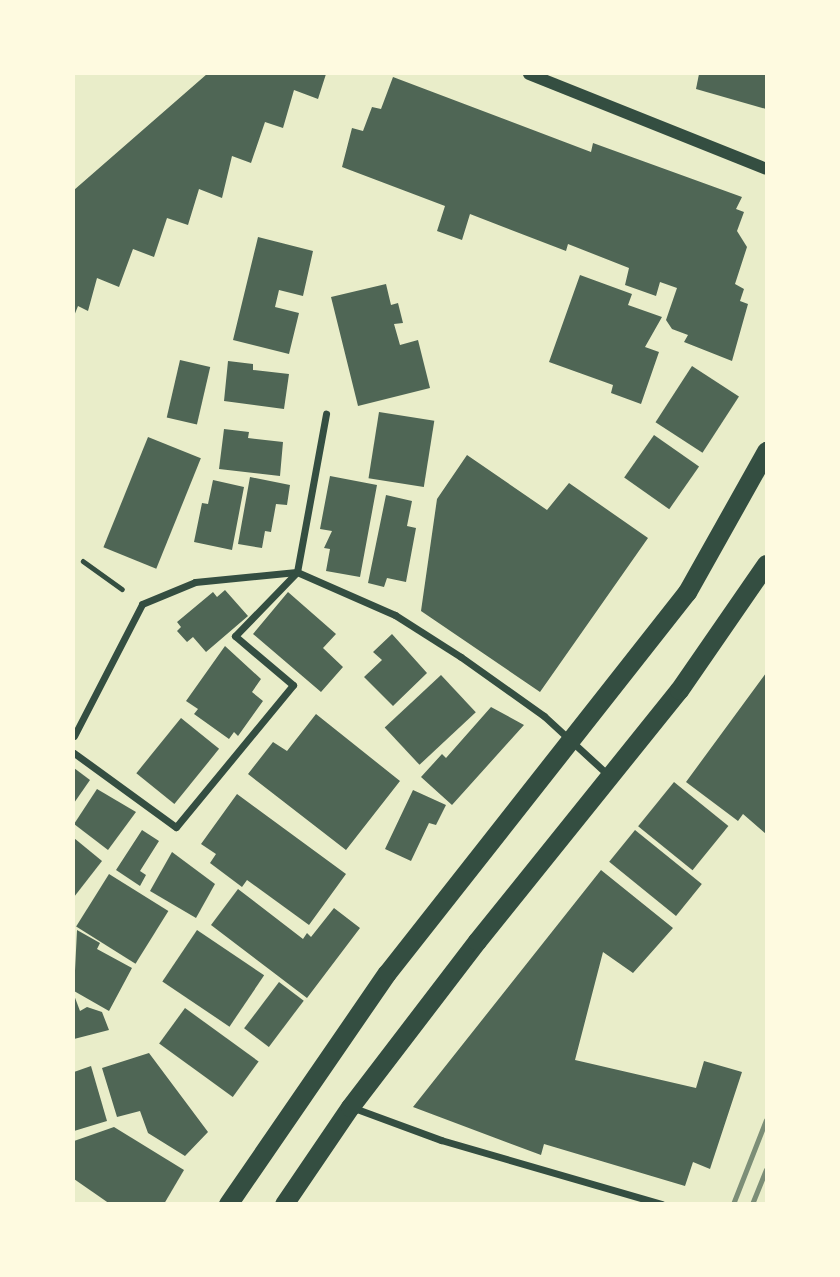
<!DOCTYPE html>
<html>
<head>
<meta charset="utf-8">
<style>
  body { margin:0 }
  #map { position:relative; width:840px; height:1277px; overflow:hidden; background:#e9edc9; font-family:"DM Sans",sans-serif }
  div>[style] { position:absolute }
  [style*='--x'] { left:calc(var(--x)*1px); top:calc(var(--y)*1px); width:calc(var(--w)*1px); rotate:calc(var(--a)*1deg) }
  .building>* { inset:0; background:#4f6655; transform-origin:0 0 }
  .path>* { height:4.5px; margin:-2.25px; padding:0 2.25px; transform-origin:2.25px; border-radius:2.25px; background:#344e41 }
  .minor>* { height:7px; margin:-3.5px; padding:0 3.5px; transform-origin:3.5px; border-radius:3.5px; background:#344e41 }
  .tertiary>* { height:12px; margin:-6px; padding:0 6px; transform-origin:6px; border-radius:6px; background:#344e41 }
  .trunk>* { height:19px; margin:-9.5px; padding:0 9.5px; transform-origin:9.5px; border-radius:9.5px; background:#344e41 }
  .rail>* { height:5px; margin:-2.5px; padding:0 2.5px; transform-origin:2.5px; border-radius:2.5px; background:#7c8e77 }
  span { translate:-50% -50%; white-space:nowrap; text-align:center; line-height:1.15; -webkit-text-stroke:5px #fefae0; paint-order:stroke }
  .frame { position:absolute; inset:0; border:75px solid #fefae0; pointer-events:none }
</style>
</head>
<body>
<div id="map">
  <div class="building">
    <i style="clip-path:polygon(207px 74px,326px 74px,318px 99px,294px 90px,283px 128px,265px 122px,251px 163px,232px 156px,222px 198px,199px 189px,188px 225px,167px 218px,154px 257px,133px 249px,119px 287px,97px 278px,88px 311px,78px 306px,74px 316px,74px 190px)"></i>
    <i style="clip-path:polygon(699px 74px,766px 74px,766px 109px,696px 89px)"></i>
    <i style="clip-path:polygon(393px 77px,591px 152px,593px 143px,742px 197px,736px 209px,744px 212px,737px 231px,747px 247px,735px 284px,744px 289px,740px 301px,748px 304px,732px 361px,684px 342px,688px 335px,672px 329px,666px 320px,677px 288px,660px 282px,656px 296px,625px 285px,629px 268px,568px 244px,566px 251px,470px 214px,462px 240px,437px 231px,445px 206px,342px 167px,352px 128px,363px 131px,372px 107px,381px 109px)"></i>
    <i style="clip-path:polygon(258px 237px,313px 251px,303px 296px,279px 290px,275px 307px,299px 313px,289px 354px,233px 340px)"></i>
    <i style="clip-path:polygon(580px 275px,632px 294px,628px 305px,662px 317px,645px 347px,659px 352px,641px 404px,611px 393px,613px 385px,549px 362px)"></i>
    <i style="clip-path:polygon(386px 284px,391px 305px,398px 303px,403px 323px,394px 324px,400px 345px,418px 340px,430px 388px,358px 406px,331px 297px)"></i>
    <i style="left:180px;top:360px;width:31px;height:59px;rotate:13deg"></i>
    <i style="clip-path:polygon(228px 361px,253px 364px,253px 370px,289px 374px,284px 409px,224px 401px)"></i>
    <i style="left:692px;top:366px;width:56px;height:67px;rotate:33deg"></i>
    <i style="left:379px;top:412px;width:56px;height:67px;rotate:9deg"></i>
    <i style="clip-path:polygon(224px 429px,249px 432px,248px 438px,283px 442px,280px 476px,219px 469px)"></i>
    <i style="left:654px;top:435px;width:55px;height:52px;rotate:35deg"></i>
    <i style="left:148px;top:437px;width:57px;height:119px;rotate:22deg"></i>
    <i style="clip-path:polygon(467px 455px,547px 510px,569px 483px,648px 538px,540px 692px,421px 611px,437px 499px)"></i>
    <i style="clip-path:polygon(330px 476px,377px 485px,360px 577px,326px 571px,330px 549px,324px 548px,332px 531px,320px 529px)"></i>
    <i style="clip-path:polygon(250px 477px,290px 485px,287px 505px,276px 504px,271px 532px,265px 531px,262px 548px,238px 544px)"></i>
    <i style="clip-path:polygon(213px 480px,244px 487px,232px 550px,194px 542px,202px 503px,208px 504px)"></i>
    <i style="clip-path:polygon(386px 495px,412px 501px,407px 526px,416px 528px,406px 582px,387px 578px,384px 587px,368px 583px)"></i>
    <i style="clip-path:polygon(225px 590px,248px 616px,206px 652px,193px 637px,187px 642px,177px 631px,181px 627px,177px 622px,213px 592px,217px 597px)"></i>
    <i style="clip-path:polygon(288px 592px,336px 634px,323px 648px,343px 667px,321px 692px,253px 634px)"></i>
    <i style="clip-path:polygon(392px 634px,427px 673px,393px 706px,364px 677px,382px 660px,373px 652px)"></i>
    <i style="clip-path:polygon(225px 646px,261px 679px,252px 692px,263px 701px,238px 736px,234px 732px,229px 739px,194px 714px,198px 709px,186px 701px)"></i>
    <i style="clip-path:polygon(766px 673px,766px 834px,743px 814px,738px 821px,686px 782px)"></i>
    <i style="left:441px;top:675px;width:51px;height:77px;rotate:47deg"></i>
    <i style="clip-path:polygon(491px 707px,524px 725px,452px 805px,421px 777px,442px 754px,446px 758px)"></i>
    <i style="clip-path:polygon(316px 714px,400px 781px,346px 850px,248px 774px,273px 742px,287px 751px)"></i>
    <i style="left:181px;top:718px;width:49px;height:71px;rotate:39deg"></i>
    <i style="clip-path:polygon(74px 768px,90px 780px,74px 803px)"></i>
    <i style="left:674px;top:782px;width:70px;height:57px;rotate:39deg"></i>
    <i style="clip-path:polygon(97px 789px,136px 812px,108px 850px,74px 824px)"></i>
    <i style="clip-path:polygon(413px 790px,446px 805px,436px 825px,429px 823px,411px 861px,385px 849px)"></i>
    <i style="clip-path:polygon(237px 794px,346px 874px,309px 925px,247px 880px,242px 887px,210px 863px,216px 854px,201px 844px)"></i>
    <i style="clip-path:polygon(142px 830px,159px 841px,140px 871px,146px 875px,140px 886px,116px 870px)"></i>
    <i style="left:635px;top:830px;width:86px;height:41px;rotate:39deg"></i>
    <i style="clip-path:polygon(74px 838px,102px 861px,74px 897px)"></i>
    <i style="clip-path:polygon(172px 852px,215px 884px,196px 918px,150px 891px)"></i>
    <i style="clip-path:polygon(601px 870px,673px 928px,633px 973px,603px 952px,575px 1060px,696px 1088px,704px 1061px,742px 1072px,710px 1169px,693px 1162px,685px 1186px,544px 1144px,541px 1155px,413px 1107px)"></i>
    <i style="left:109px;top:874px;width:70px;height:62px;rotate:32deg"></i>
    <i style="clip-path:polygon(238px 889px,303px 939px,307px 933px,311px 937px,334px 908px,360px 928px,307px 998px,211px 925px)"></i>
    <i style="clip-path:polygon(77px 930px,100px 943px,97px 949px,132px 968px,109px 1011px,74px 991px)"></i>
    <i style="left:197px;top:930px;width:81px;height:62px;rotate:34deg"></i>
    <i style="left:279px;top:982px;width:31px;height:58px;rotate:37deg"></i>
    <i style="clip-path:polygon(74px 995px,80px 1011px,87px 1007px,102px 1012px,109px 1030px,74px 1039px)"></i>
    <i style="left:185px;top:1008px;width:91px;height:44px;rotate:36deg"></i>
    <i style="clip-path:polygon(149px 1053px,208px 1132px,185px 1156px,148px 1133px,140px 1111px,117px 1117px,102px 1068px)"></i>
    <i style="clip-path:polygon(91px 1066px,107px 1121px,74px 1131px,74px 1072px)"></i>
    <i style="clip-path:polygon(114px 1127px,184px 1170px,164px 1204px,110px 1204px,74px 1179px,74px 1141px)"></i>
  </div>
  <div class="path">
    <i style="--x:83;--y:561;--w:48;--a:35.7"></i>
  </div>
  <div class="minor">
    <i style="--x:74;--y:736;--w:148;--a:-62.7"></i>
    <i style="--x:142;--y:604;--w:57;--a:-22.5"></i>
    <i style="--x:195;--y:582;--w:102;--a:-5.6"></i>
    <i style="--x:297;--y:572;--w:107;--a:23.7"></i>
    <i style="--x:395;--y:615;--w:78;--a:32.5"></i>
    <i style="--x:461;--y:657;--w:102;--a:35.4"></i>
    <i style="--x:544;--y:716;--w:86;--a:42.6"></i>
    <i style="--x:74;--y:753;--w:126;--a:36"></i>
    <i style="--x:176;--y:827;--w:184;--a:-50.5"></i>
    <i style="--x:293;--y:685;--w:76;--a:-139.8"></i>
    <i style="--x:235;--y:636;--w:89;--a:-45.9"></i>
    <i style="--x:297;--y:572;--w:161;--a:-79.6"></i>
    <i style="--x:354;--y:1108;--w:93;--a:20.2"></i>
    <i style="--x:441;--y:1140;--w:230;--a:16.2"></i>
  </div>
  <div class="tertiary">
    <i style="--x:529;--y:74;--w:255;--a:21.8"></i>
  </div>
  <div class="trunk">
    <i style="--x:228;--y:1204;--w:280;--a:-55.5"></i>
    <i style="--x:387;--y:973;--w:485;--a:-51.8"></i>
    <i style="--x:687;--y:592;--w:162;--a:-60.7"></i>
    <i style="--x:284;--y:1204;--w:117;--a:-55.8"></i>
    <i style="--x:350;--y:1107;--w:209;--a:-52.6"></i>
    <i style="--x:477;--y:941;--w:322;--a:-51.2"></i>
    <i style="--x:679;--y:690;--w:153;--a:-55.4"></i>
  </div>
  <div class="rail">
    <i style="--x:733;--y:1204;--w:90;--a:-68.6"></i>
    <i style="--x:752;--y:1204;--w:37;--a:-68"></i>
  </div>
  <div class="frame"></div>
</div>
</body>
</html>
